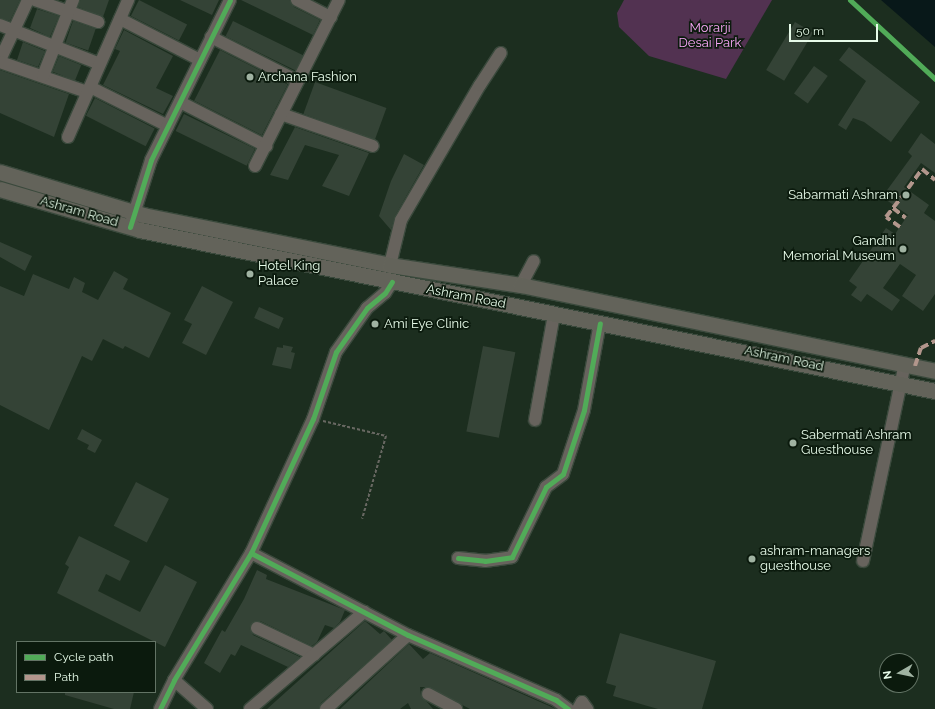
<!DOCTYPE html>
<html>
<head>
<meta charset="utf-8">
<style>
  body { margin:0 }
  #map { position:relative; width:935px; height:709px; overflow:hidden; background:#1c2e1f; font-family:Raleway,sans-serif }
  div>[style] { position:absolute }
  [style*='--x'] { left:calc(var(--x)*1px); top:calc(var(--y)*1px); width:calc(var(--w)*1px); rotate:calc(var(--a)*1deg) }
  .green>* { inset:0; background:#523251 }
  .water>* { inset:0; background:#081819 }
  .building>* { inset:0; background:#344336; transform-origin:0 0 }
  .path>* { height:2px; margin-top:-1px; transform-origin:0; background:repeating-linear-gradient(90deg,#686862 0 3px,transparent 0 5px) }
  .roads { filter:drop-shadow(1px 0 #3a493c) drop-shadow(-1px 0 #3a493c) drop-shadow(0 1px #3a493c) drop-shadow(0 -1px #3a493c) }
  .minor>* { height:12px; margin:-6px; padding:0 6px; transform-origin:6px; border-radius:6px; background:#67635d }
  .major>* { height:15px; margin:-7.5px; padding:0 7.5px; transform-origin:7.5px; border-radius:7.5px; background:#63635a }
  .quiet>* { height:4px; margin-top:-2px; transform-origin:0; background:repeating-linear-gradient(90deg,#b2968c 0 8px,transparent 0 12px) }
  .cycleway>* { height:5px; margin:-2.5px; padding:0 2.5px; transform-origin:2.5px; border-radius:2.5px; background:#51ab58 }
  .dots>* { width:11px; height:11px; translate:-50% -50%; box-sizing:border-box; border:2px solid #0b1a0d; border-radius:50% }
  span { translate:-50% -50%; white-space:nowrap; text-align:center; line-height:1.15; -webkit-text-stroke:3.5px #0b1a0d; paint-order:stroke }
  .park-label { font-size:13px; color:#f8a6f7 }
  .poi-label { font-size:13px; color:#e7fbe9 }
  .left { translate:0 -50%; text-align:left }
  .right { translate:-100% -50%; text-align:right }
  .street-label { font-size:13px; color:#e7fbe9 }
  .legend { position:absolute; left:16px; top:641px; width:140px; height:52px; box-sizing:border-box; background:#0b1a0d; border:1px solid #637465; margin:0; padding:5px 7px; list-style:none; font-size:12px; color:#e7fbe9 }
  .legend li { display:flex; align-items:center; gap:8px; height:20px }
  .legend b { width:20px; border:1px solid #637465 }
  .north { position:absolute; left:879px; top:653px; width:40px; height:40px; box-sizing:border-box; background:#0b1a0d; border:1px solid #637465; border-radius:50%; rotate:261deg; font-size:11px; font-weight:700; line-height:16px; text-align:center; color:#e7fbe9 }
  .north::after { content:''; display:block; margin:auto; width:14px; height:18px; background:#a0b3a2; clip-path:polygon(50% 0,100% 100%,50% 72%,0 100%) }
  .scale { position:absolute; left:789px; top:24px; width:89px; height:18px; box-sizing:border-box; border:2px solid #e7fbe9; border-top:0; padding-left:5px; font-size:12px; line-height:14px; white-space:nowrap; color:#e7fbe9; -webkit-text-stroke:3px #0b1a0d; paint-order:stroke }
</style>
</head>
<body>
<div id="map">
  <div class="green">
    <i style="clip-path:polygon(624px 0,772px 0,726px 79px,649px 56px,619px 27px,617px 13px)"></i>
  </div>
  <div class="water">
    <i style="clip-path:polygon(881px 0,935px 0,935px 47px)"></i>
  </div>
  <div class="building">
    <i style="clip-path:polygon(0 0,20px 0,10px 21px,0 18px)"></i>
    <i style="clip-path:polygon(80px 0,109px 0,103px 17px,78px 7px)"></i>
    <i style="left:139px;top:0;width:54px;height:18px;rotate:27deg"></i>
    <i style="clip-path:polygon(180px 0,219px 0,212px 15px)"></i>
    <i style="clip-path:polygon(241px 0,290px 0,294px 7px,320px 20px,313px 35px)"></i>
    <i style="clip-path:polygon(37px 9px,59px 16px,50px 37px,30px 28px)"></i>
    <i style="left:73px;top:21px;width:24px;height:23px;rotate:19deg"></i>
    <i style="left:233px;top:21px;width:78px;height:17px;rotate:26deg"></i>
    <i style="left:795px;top:22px;width:21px;height:56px;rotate:31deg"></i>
    <i style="clip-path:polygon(124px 30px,173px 56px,156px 88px,173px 96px,163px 114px,103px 85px,120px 51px,115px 49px)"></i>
    <i style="clip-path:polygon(23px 42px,45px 51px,38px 67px,17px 60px)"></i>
    <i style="clip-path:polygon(849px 47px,920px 102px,891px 142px,864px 122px,853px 118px,846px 130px,838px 125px,866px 81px,839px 60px)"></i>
    <i style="left:220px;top:50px;width:76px;height:57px;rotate:27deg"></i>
    <i style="left:59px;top:56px;width:24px;height:17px;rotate:22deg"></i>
    <i style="left:814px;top:66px;width:17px;height:34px;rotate:36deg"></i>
    <i style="clip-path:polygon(0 70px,69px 94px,54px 137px,0 113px)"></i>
    <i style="left:315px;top:82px;width:76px;height:34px;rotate:20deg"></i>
    <i style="left:95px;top:98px;width:67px;height:20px;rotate:27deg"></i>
    <i style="left:184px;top:114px;width:79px;height:19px;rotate:26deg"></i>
    <i style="clip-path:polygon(295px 127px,369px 153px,349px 196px,322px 186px,339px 155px,305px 145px,288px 180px,270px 175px)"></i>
    <i style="clip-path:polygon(921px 133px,935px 144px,935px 173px,921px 163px,904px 187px,929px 205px,924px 213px,935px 221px,935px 294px,923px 311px,902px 296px,916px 275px,900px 264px,883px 288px,900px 300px,892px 311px,867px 294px,861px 302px,851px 295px,857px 287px,849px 281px,886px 228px,895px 234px,908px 215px,882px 197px,912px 156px,908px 152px)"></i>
    <i style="clip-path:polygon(404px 154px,424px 165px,395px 216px,391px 230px,379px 216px,391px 181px)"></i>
    <i style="clip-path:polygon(0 242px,32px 256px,25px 271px,0 257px)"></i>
    <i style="clip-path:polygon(114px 271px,128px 279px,123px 289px,171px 313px,149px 358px,125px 346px,123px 349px,103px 339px,92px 361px,82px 356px,49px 430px,0 405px,0 286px,24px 296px,33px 274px,69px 289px,74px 277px,85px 283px,82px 292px,98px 300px)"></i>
    <i style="clip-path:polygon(202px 286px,233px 302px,206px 355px,182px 343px,192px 324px,184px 320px)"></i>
    <i style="left:259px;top:307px;width:27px;height:12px;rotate:24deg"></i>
    <i style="clip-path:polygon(283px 345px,293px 347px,291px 352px,295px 353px,291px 369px,272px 365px,277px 347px,283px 348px)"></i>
    <i style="left:483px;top:346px;width:33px;height:87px;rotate:11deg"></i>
    <i style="clip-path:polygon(82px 429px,102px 440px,95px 453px,87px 449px,89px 445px,77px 439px)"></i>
    <i style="left:136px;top:482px;width:37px;height:49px;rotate:27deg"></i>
    <i style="clip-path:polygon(79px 536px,130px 561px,120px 581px,106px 574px,98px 591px,140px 612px,165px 565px,197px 582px,165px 647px,57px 593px,69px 567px,65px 564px)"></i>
    <i style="clip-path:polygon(257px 570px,267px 575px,266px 579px,345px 610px,340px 622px,334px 628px,325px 625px,317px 642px,312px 646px,260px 621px,253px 622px,250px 628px,253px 635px,300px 657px,288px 667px,241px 645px,235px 656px,231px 654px,220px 673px,204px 663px,222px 630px,225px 632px,244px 599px)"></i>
    <i style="clip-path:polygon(365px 621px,380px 634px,384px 631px,392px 640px,321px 703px,319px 709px,267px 709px)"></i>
    <i style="clip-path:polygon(620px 633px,716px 661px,702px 709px,658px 709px,613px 696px,616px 686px,606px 683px)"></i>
    <i style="clip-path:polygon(409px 644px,423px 659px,430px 653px,556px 709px,470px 709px,428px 687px,420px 687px,421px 695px,433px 709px,411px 709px,408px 703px,400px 709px,340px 709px)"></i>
    <i style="clip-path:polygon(65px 692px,134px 692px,130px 709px,114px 709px,65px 695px)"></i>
  </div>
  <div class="path">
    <i style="--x:323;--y:421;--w:65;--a:13.4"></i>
    <i style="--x:386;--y:436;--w:86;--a:106.1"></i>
  </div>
  <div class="roads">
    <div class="minor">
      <i style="--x:35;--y:0;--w:67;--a:19.2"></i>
      <i style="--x:297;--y:0;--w:38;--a:27"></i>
      <i style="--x:120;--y:19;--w:90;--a:27.1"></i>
      <i style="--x:0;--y:25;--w:107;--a:21.3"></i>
      <i style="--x:211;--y:37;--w:97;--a:26.8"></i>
      <i style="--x:0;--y:60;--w:66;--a:-65"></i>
      <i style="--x:0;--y:62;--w:92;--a:19"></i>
      <i style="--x:43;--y:76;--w:82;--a:-68.5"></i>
      <i style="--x:90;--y:87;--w:87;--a:26.6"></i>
      <i style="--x:180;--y:102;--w:97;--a:27.1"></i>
      <i style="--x:281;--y:114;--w:97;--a:19.2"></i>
      <i style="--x:68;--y:137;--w:150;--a:-66.3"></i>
      <i style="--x:255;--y:166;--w:186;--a:-63.2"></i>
      <i style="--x:132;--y:220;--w:63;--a:-72.4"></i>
      <i style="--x:151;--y:160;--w:178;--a:-63.7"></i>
      <i style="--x:390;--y:265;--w:46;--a:-76.3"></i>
      <i style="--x:401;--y:220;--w:156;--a:-59.7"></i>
      <i style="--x:480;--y:85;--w:38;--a:-57"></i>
      <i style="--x:521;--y:285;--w:27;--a:-62"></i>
      <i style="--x:535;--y:420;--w:108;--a:-79.8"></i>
      <i style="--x:251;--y:553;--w:177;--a:27.6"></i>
      <i style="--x:408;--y:635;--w:162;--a:23.7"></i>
      <i style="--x:556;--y:700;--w:15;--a:37"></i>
      <i style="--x:458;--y:558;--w:27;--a:6"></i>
      <i style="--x:485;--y:561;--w:27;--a:-8"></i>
      <i style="--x:512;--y:557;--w:78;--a:-64.1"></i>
      <i style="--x:546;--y:487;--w:21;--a:-37"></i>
      <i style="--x:563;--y:474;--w:67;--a:-71.8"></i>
      <i style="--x:584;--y:410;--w:88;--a:-79.6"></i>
      <i style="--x:863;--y:561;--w:201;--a:-78"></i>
      <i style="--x:257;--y:628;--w:63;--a:25.3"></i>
      <i style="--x:174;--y:680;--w:44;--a:41.3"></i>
      <i style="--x:428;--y:694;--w:32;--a:28"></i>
      <i style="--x:160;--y:709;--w:32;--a:-64"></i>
      <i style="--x:174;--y:680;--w:149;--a:-58.8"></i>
      <i style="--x:251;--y:553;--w:148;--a:-65.2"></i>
      <i style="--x:313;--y:419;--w:71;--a:-71.1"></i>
      <i style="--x:336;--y:352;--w:54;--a:-54.8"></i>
      <i style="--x:367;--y:308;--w:23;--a:-40"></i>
      <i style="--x:385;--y:293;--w:13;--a:-58"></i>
      <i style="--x:250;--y:709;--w:150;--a:-40.4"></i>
      <i style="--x:326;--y:709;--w:110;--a:-42.1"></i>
      <i style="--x:578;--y:709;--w:8;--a:-60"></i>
      <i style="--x:582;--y:702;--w:9;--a:54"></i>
    </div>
    <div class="major">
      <i style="--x:0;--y:172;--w:149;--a:16.7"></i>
      <i style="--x:143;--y:215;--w:252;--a:11.4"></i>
      <i style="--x:390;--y:265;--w:133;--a:8.7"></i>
      <i style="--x:521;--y:285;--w:423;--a:11.7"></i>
      <i style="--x:0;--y:189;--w:146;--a:16.3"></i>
      <i style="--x:140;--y:230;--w:811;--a:11.45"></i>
    </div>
  </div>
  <div class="quiet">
    <i style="--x:893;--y:208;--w:16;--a:38"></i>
    <i style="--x:900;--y:227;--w:17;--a:-144"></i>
    <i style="--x:886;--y:217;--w:24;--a:-52"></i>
    <i style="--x:901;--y:198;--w:36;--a:-54"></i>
    <i style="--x:922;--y:169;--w:17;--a:40"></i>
    <i style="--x:915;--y:366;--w:19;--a:-72"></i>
    <i style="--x:921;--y:348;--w:16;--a:-27"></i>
  </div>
  <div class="cycleway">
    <i style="--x:850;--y:0;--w:116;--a:42.9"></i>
    <i style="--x:130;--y:227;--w:70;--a:-72.6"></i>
    <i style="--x:151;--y:160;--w:178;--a:-63.7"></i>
    <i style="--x:251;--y:553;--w:177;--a:27.6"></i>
    <i style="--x:408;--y:635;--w:162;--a:23.7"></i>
    <i style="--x:556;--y:700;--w:15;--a:37"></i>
    <i style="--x:458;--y:558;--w:27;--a:6"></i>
    <i style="--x:485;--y:561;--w:27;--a:-8"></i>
    <i style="--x:512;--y:557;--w:78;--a:-64.1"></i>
    <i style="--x:546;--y:487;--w:21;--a:-37"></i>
    <i style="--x:563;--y:474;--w:67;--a:-71.8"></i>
    <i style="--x:584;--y:410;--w:88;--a:-79.6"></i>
    <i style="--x:160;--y:709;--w:32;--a:-64"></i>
    <i style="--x:174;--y:680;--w:149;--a:-58.8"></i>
    <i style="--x:251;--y:553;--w:148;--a:-65.2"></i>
    <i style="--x:313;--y:419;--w:71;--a:-71.1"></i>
    <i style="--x:336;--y:352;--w:54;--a:-54.8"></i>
    <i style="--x:367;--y:308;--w:23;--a:-40"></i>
    <i style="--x:385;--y:293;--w:13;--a:-58"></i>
  </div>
  <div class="dots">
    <i style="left:250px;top:77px;background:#a0b3a2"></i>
    <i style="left:906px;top:195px;background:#a0b3a2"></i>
    <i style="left:903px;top:249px;background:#a0b3a2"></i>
    <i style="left:250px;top:274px;background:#a0b3a2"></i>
    <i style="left:375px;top:324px;background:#a0b3a2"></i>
    <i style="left:793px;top:443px;background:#a0b3a2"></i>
    <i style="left:752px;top:559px;background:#a0b3a2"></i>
  </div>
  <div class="park-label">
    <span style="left:710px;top:36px">Morarji<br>Desai Park</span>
  </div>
  <div class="poi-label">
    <span class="left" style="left:258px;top:77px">Archana Fashion</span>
    <span class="right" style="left:898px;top:195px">Sabarmati Ashram</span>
    <span class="right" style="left:895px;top:249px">Gandhi<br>Memorial Museum</span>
    <span class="left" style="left:258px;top:274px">Hotel King<br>Palace</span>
    <span class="left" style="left:384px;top:324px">Ami Eye Clinic</span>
    <span class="left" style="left:801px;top:443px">Sabermati Ashram<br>Guesthouse</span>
    <span class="left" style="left:760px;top:559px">ashram-managers<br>guesthouse</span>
  </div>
  <div class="street-label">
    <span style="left:79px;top:212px;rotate:16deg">Ashram Road</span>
    <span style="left:466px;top:297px;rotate:11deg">Ashram Road</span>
    <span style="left:784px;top:359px;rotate:12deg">Ashram Road</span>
  </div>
  <ul class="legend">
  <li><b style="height:5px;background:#51ab58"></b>Cycle path</li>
  <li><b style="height:5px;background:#b2968c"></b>Path</li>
  </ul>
  <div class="north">N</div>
  <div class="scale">50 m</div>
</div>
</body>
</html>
